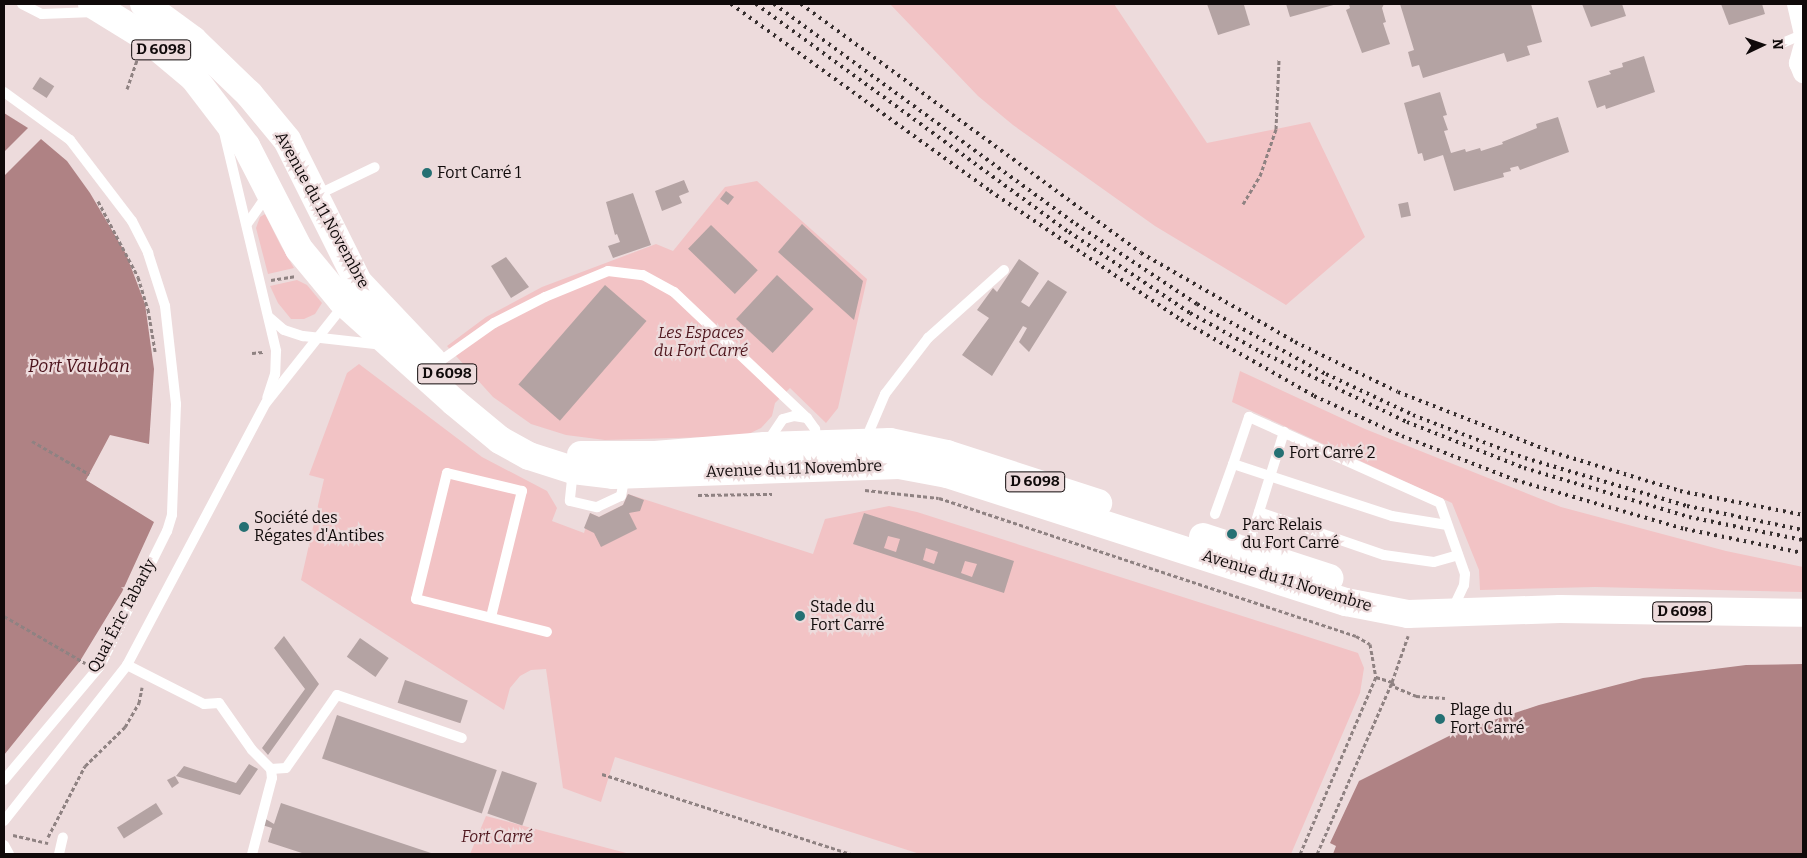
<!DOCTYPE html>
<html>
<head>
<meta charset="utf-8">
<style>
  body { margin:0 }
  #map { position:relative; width:1807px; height:858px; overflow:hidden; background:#eddbdc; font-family:Bitter,serif }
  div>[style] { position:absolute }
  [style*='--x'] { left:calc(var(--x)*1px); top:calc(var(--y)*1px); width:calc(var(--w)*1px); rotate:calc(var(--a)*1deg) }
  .green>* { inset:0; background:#f2c3c5 }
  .water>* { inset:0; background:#af8284 }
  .building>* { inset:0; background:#b4a3a3; transform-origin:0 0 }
  .path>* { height:3px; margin-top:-1.5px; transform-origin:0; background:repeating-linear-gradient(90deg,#8f8282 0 4px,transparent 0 6.5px) }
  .lane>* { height:10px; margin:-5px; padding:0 5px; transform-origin:5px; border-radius:5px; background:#fff }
  .street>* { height:20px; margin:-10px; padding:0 10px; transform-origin:10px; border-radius:10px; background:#fff }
  .primary>* { height:28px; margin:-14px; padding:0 14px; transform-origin:14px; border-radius:14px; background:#fff }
  .rail>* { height:4px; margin-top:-2px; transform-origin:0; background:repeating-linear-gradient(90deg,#372f2f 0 2.5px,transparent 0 7.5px) }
  .dots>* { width:14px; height:14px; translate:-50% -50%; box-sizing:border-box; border:2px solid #eddbdc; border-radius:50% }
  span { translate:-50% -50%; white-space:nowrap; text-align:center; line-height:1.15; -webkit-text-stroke:4.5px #eddbdc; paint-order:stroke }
  .shield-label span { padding:1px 4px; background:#eddbdc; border:1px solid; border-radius:4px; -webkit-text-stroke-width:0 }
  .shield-label { font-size:15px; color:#100a0a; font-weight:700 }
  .poi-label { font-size:16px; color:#100a0a }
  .left { translate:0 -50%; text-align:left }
  .street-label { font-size:16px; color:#100a0a }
  .park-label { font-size:16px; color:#50181f; font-style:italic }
  .water-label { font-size:18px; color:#4b121b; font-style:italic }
  .frame { position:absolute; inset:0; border:5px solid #100a0a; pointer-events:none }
  .north { position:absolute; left:1737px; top:20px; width:50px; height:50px; -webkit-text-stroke:4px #eddbdc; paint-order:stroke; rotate:87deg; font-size:14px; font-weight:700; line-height:20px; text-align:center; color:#100a0a }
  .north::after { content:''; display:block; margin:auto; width:18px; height:22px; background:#100a0a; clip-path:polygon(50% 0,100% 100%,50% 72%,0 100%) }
</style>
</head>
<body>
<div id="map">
  <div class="green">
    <i style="clip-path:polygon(890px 4px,1114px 4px,1207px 143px,1310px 122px,1365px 237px,1286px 305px,1155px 226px,1013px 125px,978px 96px)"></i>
    <i style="clip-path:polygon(757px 181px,867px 279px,838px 408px,826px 423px,790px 388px,775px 403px,772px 416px,761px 428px,744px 436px,605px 440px,566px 435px,531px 424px,493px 397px,447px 346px,486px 317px,542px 287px,656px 244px,673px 251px,725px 187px)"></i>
    <i style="clip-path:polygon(265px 214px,281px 246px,294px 268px,268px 274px,256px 228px,260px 217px)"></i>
    <i style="clip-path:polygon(297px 280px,307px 285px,322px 303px,315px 314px,304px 319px,291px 319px,278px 303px,270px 286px)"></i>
    <i style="clip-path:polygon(359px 364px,482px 457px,547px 491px,557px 508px,552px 521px,584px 533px,590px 513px,599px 517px,623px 505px,628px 494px,813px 554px,825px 519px,889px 506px,917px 512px,1358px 653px,1364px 668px,1360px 693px,1291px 854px,920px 854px,615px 757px,601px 802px,563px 788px,546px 669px,531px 670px,520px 676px,510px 688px,504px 710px,301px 580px,324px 479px,309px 475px,347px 373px)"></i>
    <i style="clip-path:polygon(1240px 371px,1365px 429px,1561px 507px,1726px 551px,1803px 567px,1803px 592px,1595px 587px,1480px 590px,1479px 570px,1452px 503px,1232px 402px)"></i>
    <i style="clip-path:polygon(486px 816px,630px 854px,470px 854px)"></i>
  </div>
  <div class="water">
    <i style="clip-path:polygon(4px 113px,28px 128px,4px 152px)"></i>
    <i style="clip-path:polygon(41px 139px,67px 161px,90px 193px,126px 254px,145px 304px,154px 369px,149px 444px,110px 435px,86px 480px,154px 522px,122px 592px,80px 661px,4px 755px,4px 176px)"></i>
    <i style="clip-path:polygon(1803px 664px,1803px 854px,1333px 854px,1336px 846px,1330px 843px,1359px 781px,1455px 733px,1539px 705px,1643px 678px,1746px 665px)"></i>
  </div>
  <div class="building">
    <i style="clip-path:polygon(1207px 4px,1244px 5px,1250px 25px,1218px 35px)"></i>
    <i style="clip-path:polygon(1286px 4px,1337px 4px,1290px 17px)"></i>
    <i style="clip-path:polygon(1349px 4px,1384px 4px,1382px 8px,1386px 22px,1383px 23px,1390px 44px,1362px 53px,1346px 10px,1350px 8px)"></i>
    <i style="clip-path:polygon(1400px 4px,1531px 4px,1542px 42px,1527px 46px,1530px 55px,1507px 62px,1504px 53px,1423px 78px,1419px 65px,1412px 67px,1408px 52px,1414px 50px)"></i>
    <i style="clip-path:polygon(1582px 4px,1622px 4px,1626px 16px,1591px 27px)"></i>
    <i style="clip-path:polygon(1721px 4px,1762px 4px,1765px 14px,1729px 25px)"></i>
    <i style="clip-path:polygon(1644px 56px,1655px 92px,1606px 109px,1605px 105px,1597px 108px,1588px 81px,1611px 74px,1609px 71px,1623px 67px,1622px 63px)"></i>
    <i style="left:40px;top:77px;width:17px;height:14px;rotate:33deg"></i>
    <i style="clip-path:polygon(1440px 92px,1447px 115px,1443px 116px,1448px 130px,1444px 131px,1451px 153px,1465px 149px,1466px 152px,1480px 148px,1481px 151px,1503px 144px,1502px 142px,1537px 128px,1536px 124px,1558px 117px,1569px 152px,1520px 170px,1518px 166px,1510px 168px,1511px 171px,1503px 173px,1504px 177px,1454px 191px,1443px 155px,1424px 161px,1422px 153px,1418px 154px,1404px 103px)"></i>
    <i style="clip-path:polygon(684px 180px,689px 192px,679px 196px,682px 203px,662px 211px,655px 191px)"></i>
    <i style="left:726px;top:191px;width:10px;height:10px;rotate:37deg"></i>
    <i style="clip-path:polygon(633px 193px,651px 245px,613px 258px,608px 246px,620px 242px,617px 234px,615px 235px,606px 202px)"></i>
    <i style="left:1408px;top:202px;width:14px;height:10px;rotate:78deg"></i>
    <i style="clip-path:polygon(802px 224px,863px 281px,854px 320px,778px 252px)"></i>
    <i style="left:711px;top:225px;width:65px;height:33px;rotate:44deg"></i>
    <i style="clip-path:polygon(506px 257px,529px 287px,511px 298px,491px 266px)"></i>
    <i style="clip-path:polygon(1019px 259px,1039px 273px,1021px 302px,1029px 307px,1048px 280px,1067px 292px,1029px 352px,1019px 342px,1027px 328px,1023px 326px,992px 376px,962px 355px,989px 318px,977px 310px,993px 288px,997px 292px)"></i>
    <i style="left:777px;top:275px;width:50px;height:60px;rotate:43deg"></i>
    <i style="left:605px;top:285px;width:55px;height:132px;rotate:41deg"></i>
    <i style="clip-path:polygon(628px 494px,644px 500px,640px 511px,629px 513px,637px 529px,601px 547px,594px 533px,584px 528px,590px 513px,599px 517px,623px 505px)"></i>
    <i style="clip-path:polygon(evenodd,864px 513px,1014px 561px,1004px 593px,853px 544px,864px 513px,888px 536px,900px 539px,896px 552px,884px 548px,888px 536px,864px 513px,926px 548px,938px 552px,934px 564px,923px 560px,926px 548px,864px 513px,965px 561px,977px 564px,972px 577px,961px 573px,965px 561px)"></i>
    <i style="clip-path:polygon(284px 636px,319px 684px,268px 755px,262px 748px,305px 689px,274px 648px)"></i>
    <i style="left:360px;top:638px;width:35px;height:23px;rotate:35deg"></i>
    <i style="left:405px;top:680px;width:66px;height:24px;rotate:18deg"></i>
    <i style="left:337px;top:715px;width:169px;height:46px;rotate:19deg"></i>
    <i style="clip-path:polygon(249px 764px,258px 769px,240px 795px,176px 776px,184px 766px,236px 783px)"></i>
    <i style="left:502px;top:771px;width:37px;height:45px;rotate:19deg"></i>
    <i style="clip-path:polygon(175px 776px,179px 783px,172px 788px,167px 780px)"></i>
    <i style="left:156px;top:803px;width:13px;height:46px;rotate:58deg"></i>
    <i style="clip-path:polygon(281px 803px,434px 854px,305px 854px,268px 842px,272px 828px,262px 825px,264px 818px,274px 824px)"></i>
  </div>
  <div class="path">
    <i style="--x:127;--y:89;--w:31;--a:-71"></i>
    <i style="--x:98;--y:201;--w:86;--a:62.2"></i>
    <i style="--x:138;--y:277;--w:34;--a:73"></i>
    <i style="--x:148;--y:309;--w:43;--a:80.5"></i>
    <i style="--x:1243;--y:204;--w:33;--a:-59"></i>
    <i style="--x:1260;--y:176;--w:50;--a:-71.2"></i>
    <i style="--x:1276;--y:129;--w:70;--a:-87.5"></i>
    <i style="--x:271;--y:280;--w:24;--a:-9"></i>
    <i style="--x:252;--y:353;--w:11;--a:-5"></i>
    <i style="--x:32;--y:441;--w:66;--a:30.1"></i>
    <i style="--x:865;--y:490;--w:74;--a:6.2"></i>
    <i style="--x:939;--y:498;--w:439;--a:18.3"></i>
    <i style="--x:1356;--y:636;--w:16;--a:30"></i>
    <i style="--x:1370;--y:644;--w:34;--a:80"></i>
    <i style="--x:1376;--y:677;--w:17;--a:17"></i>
    <i style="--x:1392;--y:682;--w:49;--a:-70.8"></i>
    <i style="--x:698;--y:495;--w:74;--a:-0.8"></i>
    <i style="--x:4;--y:616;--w:94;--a:30.1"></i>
    <i style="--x:602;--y:774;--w:262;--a:17.8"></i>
    <i style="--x:13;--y:835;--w:36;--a:13"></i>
    <i style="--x:48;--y:837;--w:80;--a:-62.5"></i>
    <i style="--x:85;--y:766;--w:56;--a:-44.3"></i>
    <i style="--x:125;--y:727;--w:28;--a:-60"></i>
    <i style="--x:139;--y:703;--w:16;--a:-79"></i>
    <i style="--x:1300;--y:854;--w:193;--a:-66.8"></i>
    <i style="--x:1317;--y:854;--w:188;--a:-66.4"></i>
    <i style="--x:1392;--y:682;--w:6;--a:59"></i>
    <i style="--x:1395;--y:687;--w:23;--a:23"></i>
    <i style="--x:1416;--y:696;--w:29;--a:4"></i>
  </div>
  <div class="lane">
    <i style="--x:22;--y:4;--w:22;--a:27"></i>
    <i style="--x:42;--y:14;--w:52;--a:-2.2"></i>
    <i style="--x:1780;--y:44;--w:25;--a:-23"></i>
    <i style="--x:4;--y:92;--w:82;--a:36"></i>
    <i style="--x:70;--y:140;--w:102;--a:52.6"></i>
    <i style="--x:132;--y:221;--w:36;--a:63"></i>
    <i style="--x:148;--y:253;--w:56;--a:72.2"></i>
    <i style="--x:165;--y:306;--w:99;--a:83.6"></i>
    <i style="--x:176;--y:404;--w:111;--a:92.1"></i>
    <i style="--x:172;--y:515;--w:17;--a:107"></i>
    <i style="--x:167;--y:531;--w:151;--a:116.4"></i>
    <i style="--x:100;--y:666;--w:149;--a:130.1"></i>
    <i style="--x:224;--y:132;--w:225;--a:76.6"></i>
    <i style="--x:276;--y:351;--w:23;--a:92"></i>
    <i style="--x:275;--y:374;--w:25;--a:108"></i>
    <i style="--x:317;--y:195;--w:64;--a:-25.8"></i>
    <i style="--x:247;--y:224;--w:37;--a:-55"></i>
    <i style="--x:270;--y:318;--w:18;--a:41"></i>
    <i style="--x:284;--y:330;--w:20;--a:18"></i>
    <i style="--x:303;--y:336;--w:81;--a:6.4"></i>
    <i style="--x:436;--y:364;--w:71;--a:-35.3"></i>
    <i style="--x:494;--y:323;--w:57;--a:-27"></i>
    <i style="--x:545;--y:297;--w:68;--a:-22.4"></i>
    <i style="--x:608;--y:271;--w:35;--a:7"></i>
    <i style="--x:643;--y:275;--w:35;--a:29"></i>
    <i style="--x:674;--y:292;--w:183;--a:43.5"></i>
    <i style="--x:865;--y:441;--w:51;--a:-66.9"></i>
    <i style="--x:885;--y:394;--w:71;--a:-52.5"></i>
    <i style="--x:928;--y:338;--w:102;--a:-41.8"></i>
    <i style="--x:766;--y:444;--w:30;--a:-56"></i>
    <i style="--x:783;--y:419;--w:11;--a:-15"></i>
    <i style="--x:794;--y:416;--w:13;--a:9"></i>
    <i style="--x:807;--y:418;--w:14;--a:54"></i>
    <i style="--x:815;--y:429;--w:14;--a:82"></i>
    <i style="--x:573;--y:470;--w:31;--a:96"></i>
    <i style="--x:570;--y:501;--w:28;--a:13"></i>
    <i style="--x:597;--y:507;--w:26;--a:-25"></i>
    <i style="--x:621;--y:496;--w:20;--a:-79"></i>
    <i style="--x:1259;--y:512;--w:132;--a:19"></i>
    <i style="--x:1384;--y:555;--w:50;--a:8"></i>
    <i style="--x:1434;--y:562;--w:25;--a:-16"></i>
    <i style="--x:1215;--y:514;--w:53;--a:-70.2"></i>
    <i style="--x:1447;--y:525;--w:56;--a:-170.7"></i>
    <i style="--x:1392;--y:516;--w:167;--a:-161.9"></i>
    <i style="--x:1233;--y:464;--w:50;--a:-71.2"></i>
    <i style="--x:1249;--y:417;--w:209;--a:24.2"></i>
    <i style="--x:1440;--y:503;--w:75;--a:70.6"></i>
    <i style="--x:1465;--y:574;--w:11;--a:95"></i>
    <i style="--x:1464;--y:585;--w:19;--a:115"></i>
    <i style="--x:1247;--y:550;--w:124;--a:-72.6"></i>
    <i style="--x:491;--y:617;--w:130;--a:-76.2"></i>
    <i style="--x:522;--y:491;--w:77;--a:-166.5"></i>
    <i style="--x:447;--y:473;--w:130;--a:103.8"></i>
    <i style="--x:416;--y:599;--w:135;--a:14.1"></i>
    <i style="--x:127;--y:665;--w:86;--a:26.9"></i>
    <i style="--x:204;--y:704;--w:15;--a:-4"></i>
    <i style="--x:219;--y:703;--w:57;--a:54.9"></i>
    <i style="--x:252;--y:750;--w:27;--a:45"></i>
    <i style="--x:271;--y:769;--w:9;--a:84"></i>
    <i style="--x:272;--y:778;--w:79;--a:104.7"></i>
    <i style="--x:271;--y:769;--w:15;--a:-4"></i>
    <i style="--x:286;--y:768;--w:89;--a:-55.1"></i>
    <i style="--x:337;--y:695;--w:132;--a:19"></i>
    <i style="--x:4;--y:821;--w:199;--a:-51.7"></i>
    <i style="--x:127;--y:665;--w:297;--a:-62.1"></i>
    <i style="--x:266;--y:403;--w:117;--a:-51.6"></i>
    <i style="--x:339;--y:311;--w:9;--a:-72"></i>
    <i style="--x:4;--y:845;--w:10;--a:61"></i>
    <i style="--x:59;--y:854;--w:17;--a:-77"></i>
  </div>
  <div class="street">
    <i style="--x:1797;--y:4;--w:28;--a:77"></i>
    <i style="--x:1803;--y:48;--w:16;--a:105"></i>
    <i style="--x:1799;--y:63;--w:11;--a:68"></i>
  </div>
  <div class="primary">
    <i style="--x:92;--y:4;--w:61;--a:31.6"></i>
    <i style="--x:144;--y:36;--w:65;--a:40"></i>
    <i style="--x:194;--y:78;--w:86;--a:52.6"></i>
    <i style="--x:246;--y:146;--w:116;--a:62.8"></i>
    <i style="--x:299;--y:249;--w:67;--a:50.4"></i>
    <i style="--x:342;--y:301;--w:151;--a:42"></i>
    <i style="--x:454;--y:402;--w:60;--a:39.6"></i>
    <i style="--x:500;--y:440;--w:33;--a:29"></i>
    <i style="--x:529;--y:456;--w:46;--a:17.7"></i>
    <i style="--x:573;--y:470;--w:40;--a:7.1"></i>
    <i style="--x:613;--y:475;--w:286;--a:-2"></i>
    <i style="--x:899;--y:465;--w:49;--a:10.6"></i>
    <i style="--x:947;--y:474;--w:419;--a:17.8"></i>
    <i style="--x:1346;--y:602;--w:63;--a:11"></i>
    <i style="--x:1408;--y:614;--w:152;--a:-1.9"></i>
    <i style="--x:1560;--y:609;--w:243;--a:0.9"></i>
    <i style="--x:144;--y:4;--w:61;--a:36.3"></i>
    <i style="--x:193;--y:40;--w:78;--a:44"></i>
    <i style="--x:249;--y:94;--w:60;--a:50.4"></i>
    <i style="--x:287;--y:140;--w:159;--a:63.4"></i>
    <i style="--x:358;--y:282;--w:108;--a:46.5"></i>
    <i style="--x:581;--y:455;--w:74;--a:0"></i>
    <i style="--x:655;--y:455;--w:110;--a:-4.7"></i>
    <i style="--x:765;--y:446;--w:125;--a:-1.8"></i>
    <i style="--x:890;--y:442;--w:58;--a:11.9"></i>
    <i style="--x:947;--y:454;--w:159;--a:18"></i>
    <i style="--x:1203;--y:537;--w:133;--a:18"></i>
  </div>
  <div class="rail">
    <i style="--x:731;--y:4;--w:319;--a:35.8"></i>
    <i style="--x:990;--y:191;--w:230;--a:34"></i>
    <i style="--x:1181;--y:320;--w:153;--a:29.7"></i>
    <i style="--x:1314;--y:396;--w:97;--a:24.4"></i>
    <i style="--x:1402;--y:436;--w:121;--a:21.3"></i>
    <i style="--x:1515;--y:480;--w:177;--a:16.1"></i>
    <i style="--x:1685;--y:529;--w:120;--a:11.5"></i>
    <i style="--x:756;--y:4;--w:387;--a:36.1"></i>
    <i style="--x:1069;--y:232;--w:146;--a:33.8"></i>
    <i style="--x:1190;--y:313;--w:81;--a:28.8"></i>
    <i style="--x:1261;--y:352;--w:162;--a:25.6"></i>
    <i style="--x:1407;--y:422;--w:126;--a:21.5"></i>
    <i style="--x:1524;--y:468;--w:172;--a:16.5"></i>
    <i style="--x:1689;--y:517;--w:116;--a:11.4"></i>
    <i style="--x:774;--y:4;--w:374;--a:36.1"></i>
    <i style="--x:1076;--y:224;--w:145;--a:33.5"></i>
    <i style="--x:1197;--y:304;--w:147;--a:28.5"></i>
    <i style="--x:1326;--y:374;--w:96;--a:25.2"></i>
    <i style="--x:1413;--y:415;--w:120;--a:21"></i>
    <i style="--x:1525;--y:458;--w:169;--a:16.5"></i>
    <i style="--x:1687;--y:506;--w:118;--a:11.7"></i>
    <i style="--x:801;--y:4;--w:421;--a:36.2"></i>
    <i style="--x:1141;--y:253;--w:178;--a:30"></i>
    <i style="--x:1295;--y:342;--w:114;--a:25.9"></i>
    <i style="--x:1398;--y:392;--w:165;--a:21.3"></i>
    <i style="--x:1552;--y:452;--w:134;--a:16.9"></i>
    <i style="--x:1680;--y:491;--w:125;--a:11"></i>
  </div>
  <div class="dots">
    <i style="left:427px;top:173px;background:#257073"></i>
    <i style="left:1279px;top:453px;background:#257073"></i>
    <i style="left:244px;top:527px;background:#257073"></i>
    <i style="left:1232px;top:534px;background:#257073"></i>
    <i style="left:800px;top:616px;background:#257073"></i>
    <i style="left:1440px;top:719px;background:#257073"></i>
  </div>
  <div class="shield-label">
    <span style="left:161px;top:50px">D 6098</span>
    <span style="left:447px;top:374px">D 6098</span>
    <span style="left:1035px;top:482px">D 6098</span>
    <span style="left:1682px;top:612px">D 6098</span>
  </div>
  <div class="poi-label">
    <span class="left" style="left:437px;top:173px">Fort Carré 1</span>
    <span class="left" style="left:1289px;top:453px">Fort Carré 2</span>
    <span class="left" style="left:254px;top:527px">Société des<br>Régates d'Antibes</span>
    <span class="left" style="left:1242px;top:534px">Parc Relais<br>du Fort Carré</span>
    <span class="left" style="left:810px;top:616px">Stade du<br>Fort Carré</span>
    <span class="left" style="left:1450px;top:719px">Plage du<br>Fort Carré</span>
  </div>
  <div class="street-label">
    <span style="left:322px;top:210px;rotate:61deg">Avenue du 11 Novembre</span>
    <span style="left:794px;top:469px;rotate:-2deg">Avenue du 11 Novembre</span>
    <span style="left:1287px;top:581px;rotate:17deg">Avenue du 11 Novembre</span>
    <span style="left:122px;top:616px;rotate:-62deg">Quai Éric Tabarly</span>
  </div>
  <div class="park-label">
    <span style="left:701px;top:342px">Les Espaces<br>du Fort Carré</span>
    <span style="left:497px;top:837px">Fort Carré</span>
  </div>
  <div class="water-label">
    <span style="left:79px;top:366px">Port Vauban</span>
  </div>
  <div class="frame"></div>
  <div class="north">N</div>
</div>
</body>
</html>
